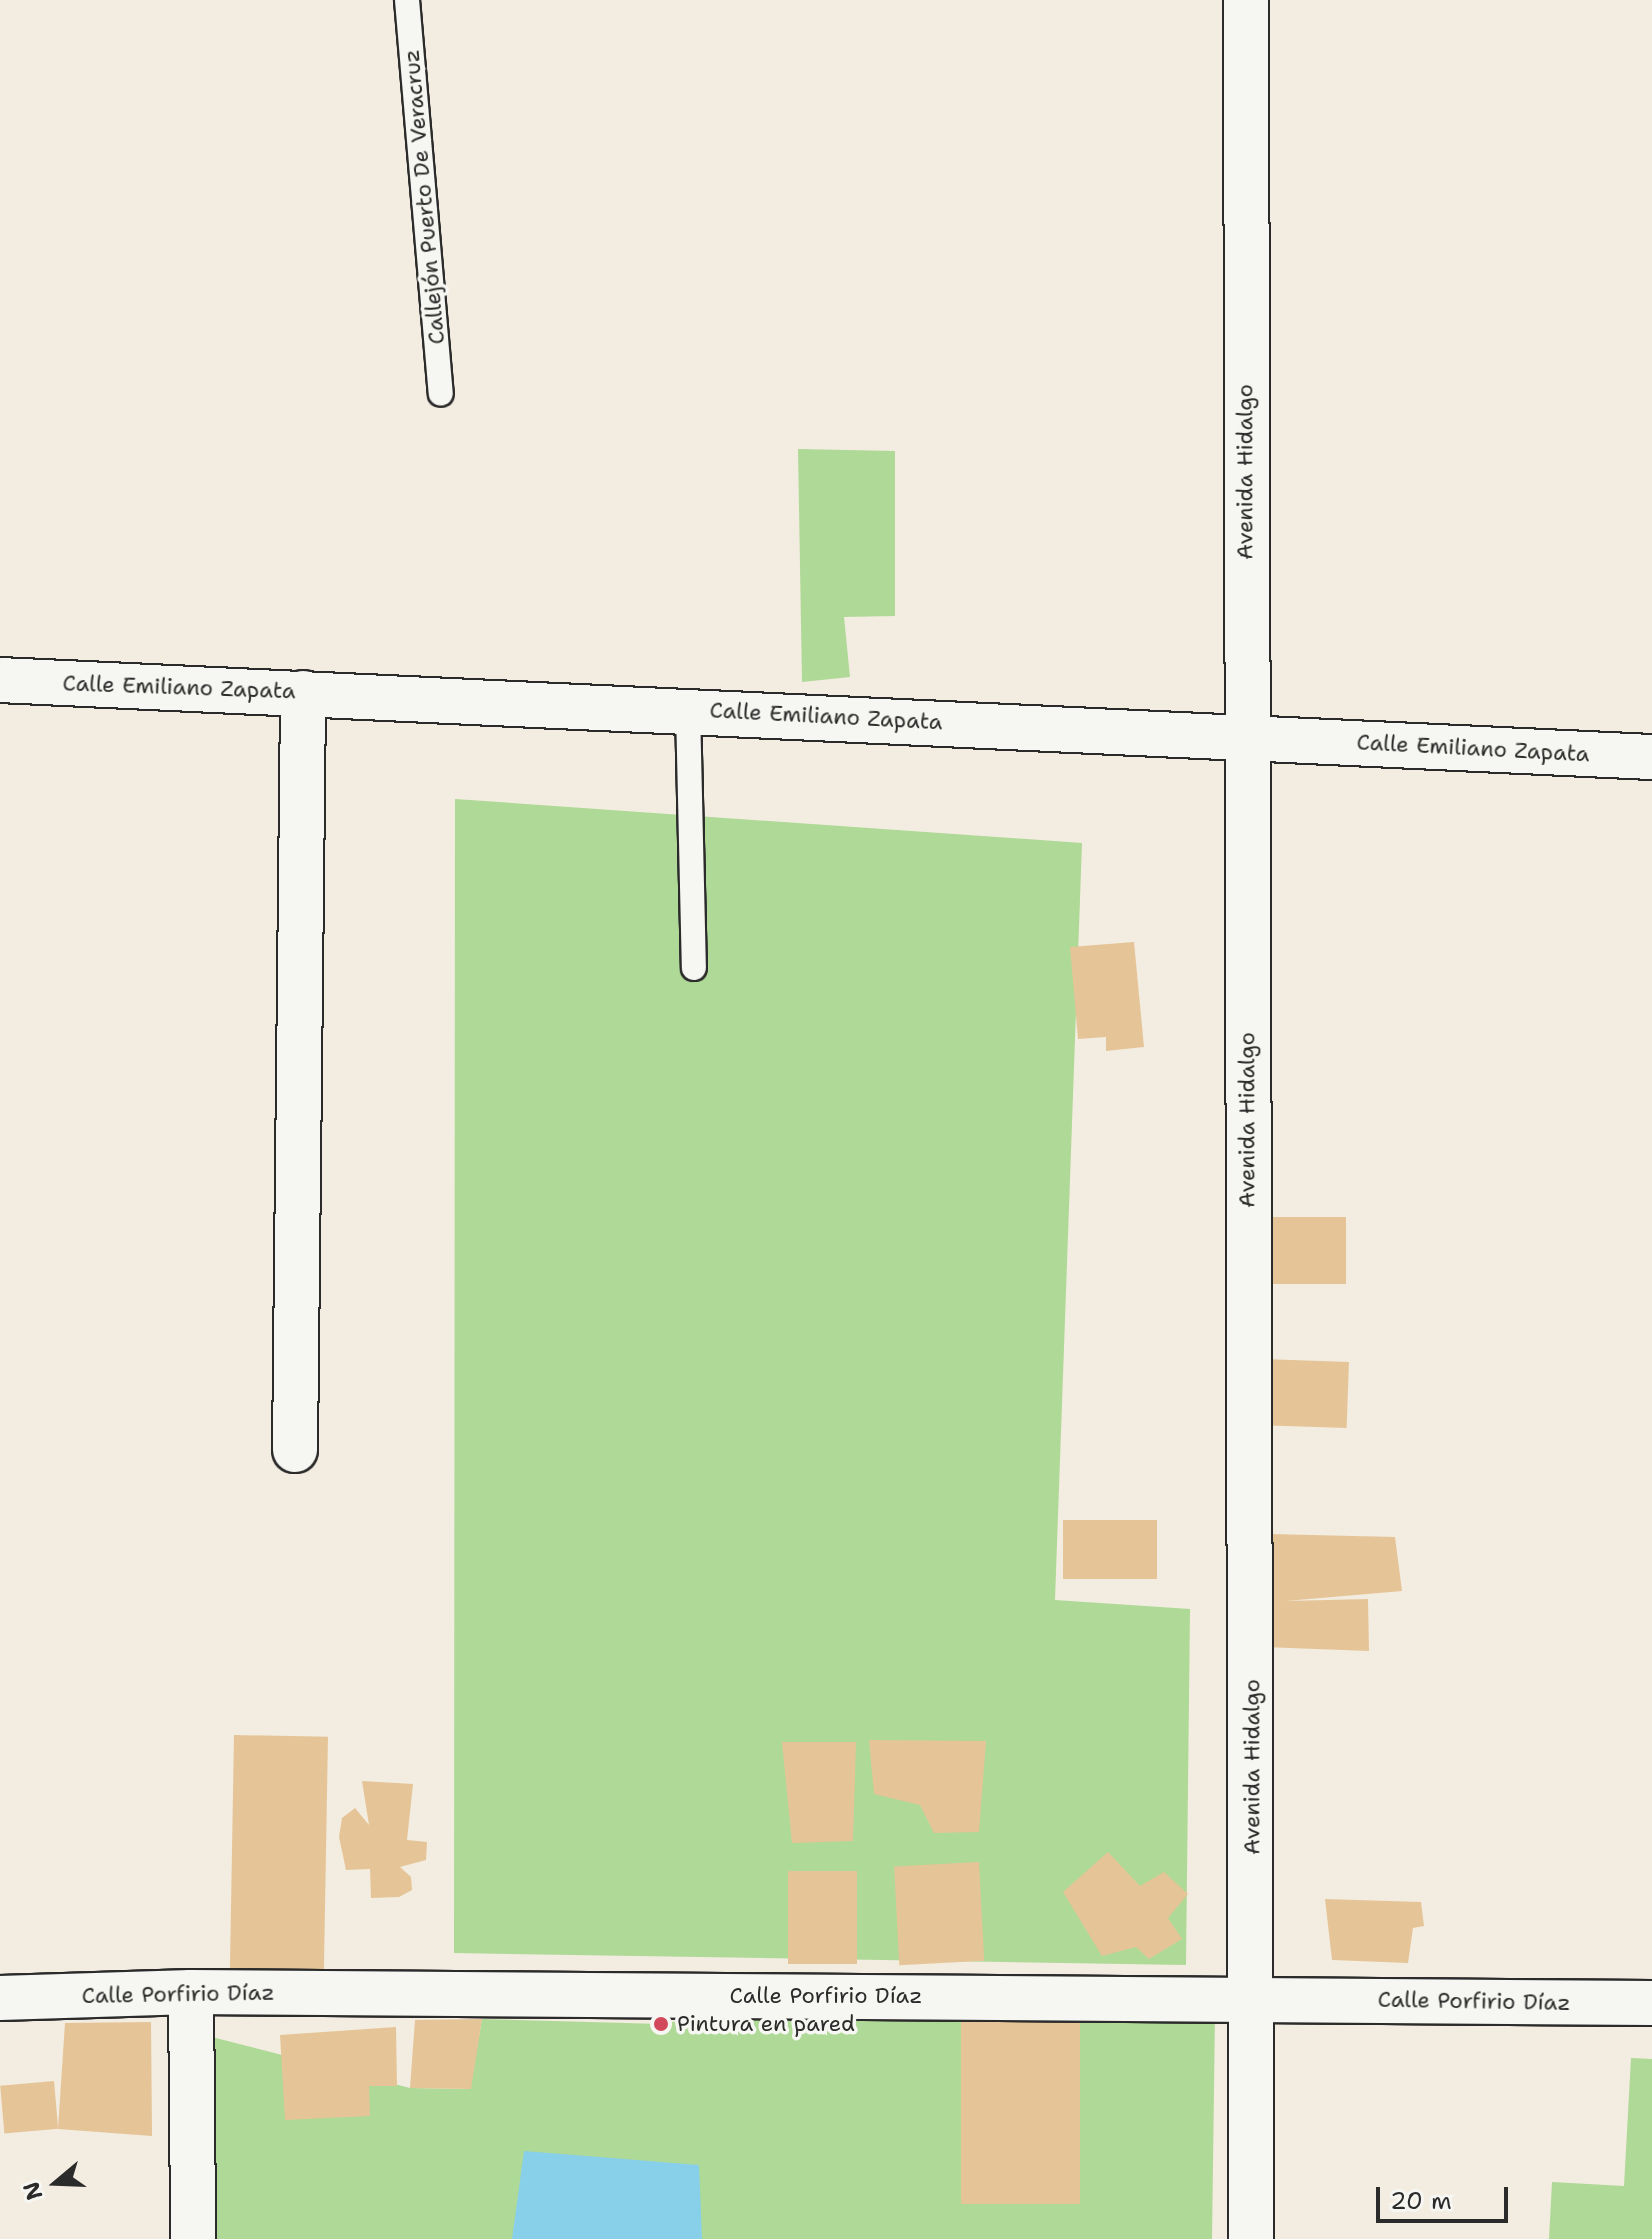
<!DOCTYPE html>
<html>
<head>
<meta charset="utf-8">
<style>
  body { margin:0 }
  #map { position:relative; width:1652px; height:2239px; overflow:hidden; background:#f3ece0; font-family:"Shantell Sans",sans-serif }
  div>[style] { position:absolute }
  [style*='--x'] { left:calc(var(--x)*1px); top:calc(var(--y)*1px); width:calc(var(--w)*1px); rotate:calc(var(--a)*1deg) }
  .green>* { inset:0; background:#afd996 }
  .water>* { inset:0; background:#88cfea }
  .building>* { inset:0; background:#e5c597; transform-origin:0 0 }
  .roads { filter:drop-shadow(2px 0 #2b2b2b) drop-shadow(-2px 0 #2b2b2b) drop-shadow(0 2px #2b2b2b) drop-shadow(0 -2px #2b2b2b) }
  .service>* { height:24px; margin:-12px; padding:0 12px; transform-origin:12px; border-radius:12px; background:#f6f6f2 }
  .minor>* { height:44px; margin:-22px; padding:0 22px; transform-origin:22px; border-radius:22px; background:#f6f6f2 }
  .dots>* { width:22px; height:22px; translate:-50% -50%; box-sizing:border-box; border:4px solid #f6f6f2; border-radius:50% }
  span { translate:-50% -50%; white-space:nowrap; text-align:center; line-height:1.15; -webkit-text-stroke:7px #f6f6f2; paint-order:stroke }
  .street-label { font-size:22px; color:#2b2b2b }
  .poi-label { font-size:22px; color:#2b2b2b }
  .left { translate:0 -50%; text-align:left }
  .north { position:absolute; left:16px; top:2143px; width:80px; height:80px; -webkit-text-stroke:6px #f6f6f2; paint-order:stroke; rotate:251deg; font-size:22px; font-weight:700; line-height:32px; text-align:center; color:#2b2b2b }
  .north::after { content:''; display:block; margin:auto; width:28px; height:36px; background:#2b2b2b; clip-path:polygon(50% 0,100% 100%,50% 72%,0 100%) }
  .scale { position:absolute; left:1376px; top:2187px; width:132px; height:36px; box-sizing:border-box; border:4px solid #2b2b2b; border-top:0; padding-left:10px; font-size:24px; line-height:28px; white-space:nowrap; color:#2b2b2b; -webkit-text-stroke:6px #f6f6f2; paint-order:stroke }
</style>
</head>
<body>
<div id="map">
  <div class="green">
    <i style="clip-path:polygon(798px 449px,895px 451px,895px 616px,844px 617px,850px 677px,802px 682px)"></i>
    <i style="clip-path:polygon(455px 799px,1082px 843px,1055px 1600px,1190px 1609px,1186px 1965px,454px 1953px)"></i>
    <i style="clip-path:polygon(720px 2014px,1215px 2014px,1212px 2239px,196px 2239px,208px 2036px,410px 2088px,470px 2089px,482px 2019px,661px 2024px)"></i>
    <i style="clip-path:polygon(1631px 2058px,1652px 2059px,1652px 2239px,1549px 2239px,1552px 2182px,1624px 2186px)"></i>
  </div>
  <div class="water">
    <i style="clip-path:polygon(524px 2151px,699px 2165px,702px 2239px,512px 2239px)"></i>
  </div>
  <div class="building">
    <i style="clip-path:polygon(1134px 942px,1144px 1047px,1106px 1051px,1106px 1037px,1078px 1039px,1070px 947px)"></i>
    <i style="left:1272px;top:1217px;width:74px;height:67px"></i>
    <i style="left:1260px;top:1359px;width:89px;height:66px;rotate:2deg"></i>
    <i style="left:1063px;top:1520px;width:94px;height:59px"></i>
    <i style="clip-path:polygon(1268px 1534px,1395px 1537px,1402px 1591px,1286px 1601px,1368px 1599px,1369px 1651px,1265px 1647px)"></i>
    <i style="left:234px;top:1735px;width:94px;height:234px;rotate:1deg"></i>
    <i style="clip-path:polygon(869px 1740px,986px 1741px,979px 1832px,934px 1833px,920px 1805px,874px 1794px)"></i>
    <i style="clip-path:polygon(782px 1742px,856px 1742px,853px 1841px,792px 1843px)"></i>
    <i style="clip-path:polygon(362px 1781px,413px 1784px,407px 1840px,427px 1842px,426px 1860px,400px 1867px,411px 1877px,412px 1890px,399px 1897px,371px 1898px,370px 1869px,346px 1870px,339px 1837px,342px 1818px,355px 1808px,369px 1825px)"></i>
    <i style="clip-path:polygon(1108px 1852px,1140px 1886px,1164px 1872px,1188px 1894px,1168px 1918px,1182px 1939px,1149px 1959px,1136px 1947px,1102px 1956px,1063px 1892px)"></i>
    <i style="left:979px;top:1862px;width:99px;height:85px;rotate:87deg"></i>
    <i style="left:857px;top:1871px;width:93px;height:69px;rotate:90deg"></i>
    <i style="clip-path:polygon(1325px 1899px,1421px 1902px,1424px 1926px,1413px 1928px,1408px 1963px,1332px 1960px)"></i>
    <i style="left:961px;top:2014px;width:119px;height:190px"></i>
    <i style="clip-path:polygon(482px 2019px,471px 2089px,410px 2088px,415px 2020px)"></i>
    <i style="clip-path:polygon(151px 2022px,152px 2136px,58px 2129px,65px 2023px)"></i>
    <i style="clip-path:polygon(396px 2027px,397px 2086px,369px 2086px,370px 2116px,285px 2120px,280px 2035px)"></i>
    <i style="left:54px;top:2081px;width:48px;height:54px;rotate:85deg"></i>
  </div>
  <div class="roads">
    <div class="service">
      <i style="--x:407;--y:0;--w:395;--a:85.1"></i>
      <i style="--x:688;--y:709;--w:259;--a:88.7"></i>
    </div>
    <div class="minor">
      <i style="--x:1246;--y:0;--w:2239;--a:89.87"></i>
      <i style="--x:0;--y:680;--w:1654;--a:2.67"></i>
      <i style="--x:295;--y:1450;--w:757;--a:-89.39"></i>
      <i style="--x:191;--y:1992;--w:247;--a:89.5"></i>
      <i style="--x:0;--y:1998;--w:191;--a:-1.8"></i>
      <i style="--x:191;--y:1992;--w:1461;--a:0.43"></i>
    </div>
  </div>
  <div class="dots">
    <i style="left:661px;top:2024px;background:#d1495b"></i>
  </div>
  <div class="street-label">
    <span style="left:424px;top:197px;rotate:-95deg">Callejón Puerto De Veracruz</span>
    <span style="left:1245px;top:472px;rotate:-90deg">Avenida Hidalgo</span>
    <span style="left:179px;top:687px;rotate:2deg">Calle Emiliano Zapata</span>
    <span style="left:826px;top:716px;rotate:3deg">Calle Emiliano Zapata</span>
    <span style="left:1473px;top:748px;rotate:3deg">Calle Emiliano Zapata</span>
    <span style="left:1247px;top:1120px;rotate:-90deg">Avenida Hidalgo</span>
    <span style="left:1252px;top:1767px;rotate:-90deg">Avenida Hidalgo</span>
    <span style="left:178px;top:1994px;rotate:-1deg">Calle Porfirio Díaz</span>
    <span style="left:826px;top:1996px">Calle Porfirio Díaz</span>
    <span style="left:1474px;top:2001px;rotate:1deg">Calle Porfirio Díaz</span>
  </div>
  <div class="poi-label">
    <span class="left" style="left:677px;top:2024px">Pintura en pared</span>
  </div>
  <div class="north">N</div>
  <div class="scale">20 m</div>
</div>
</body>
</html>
